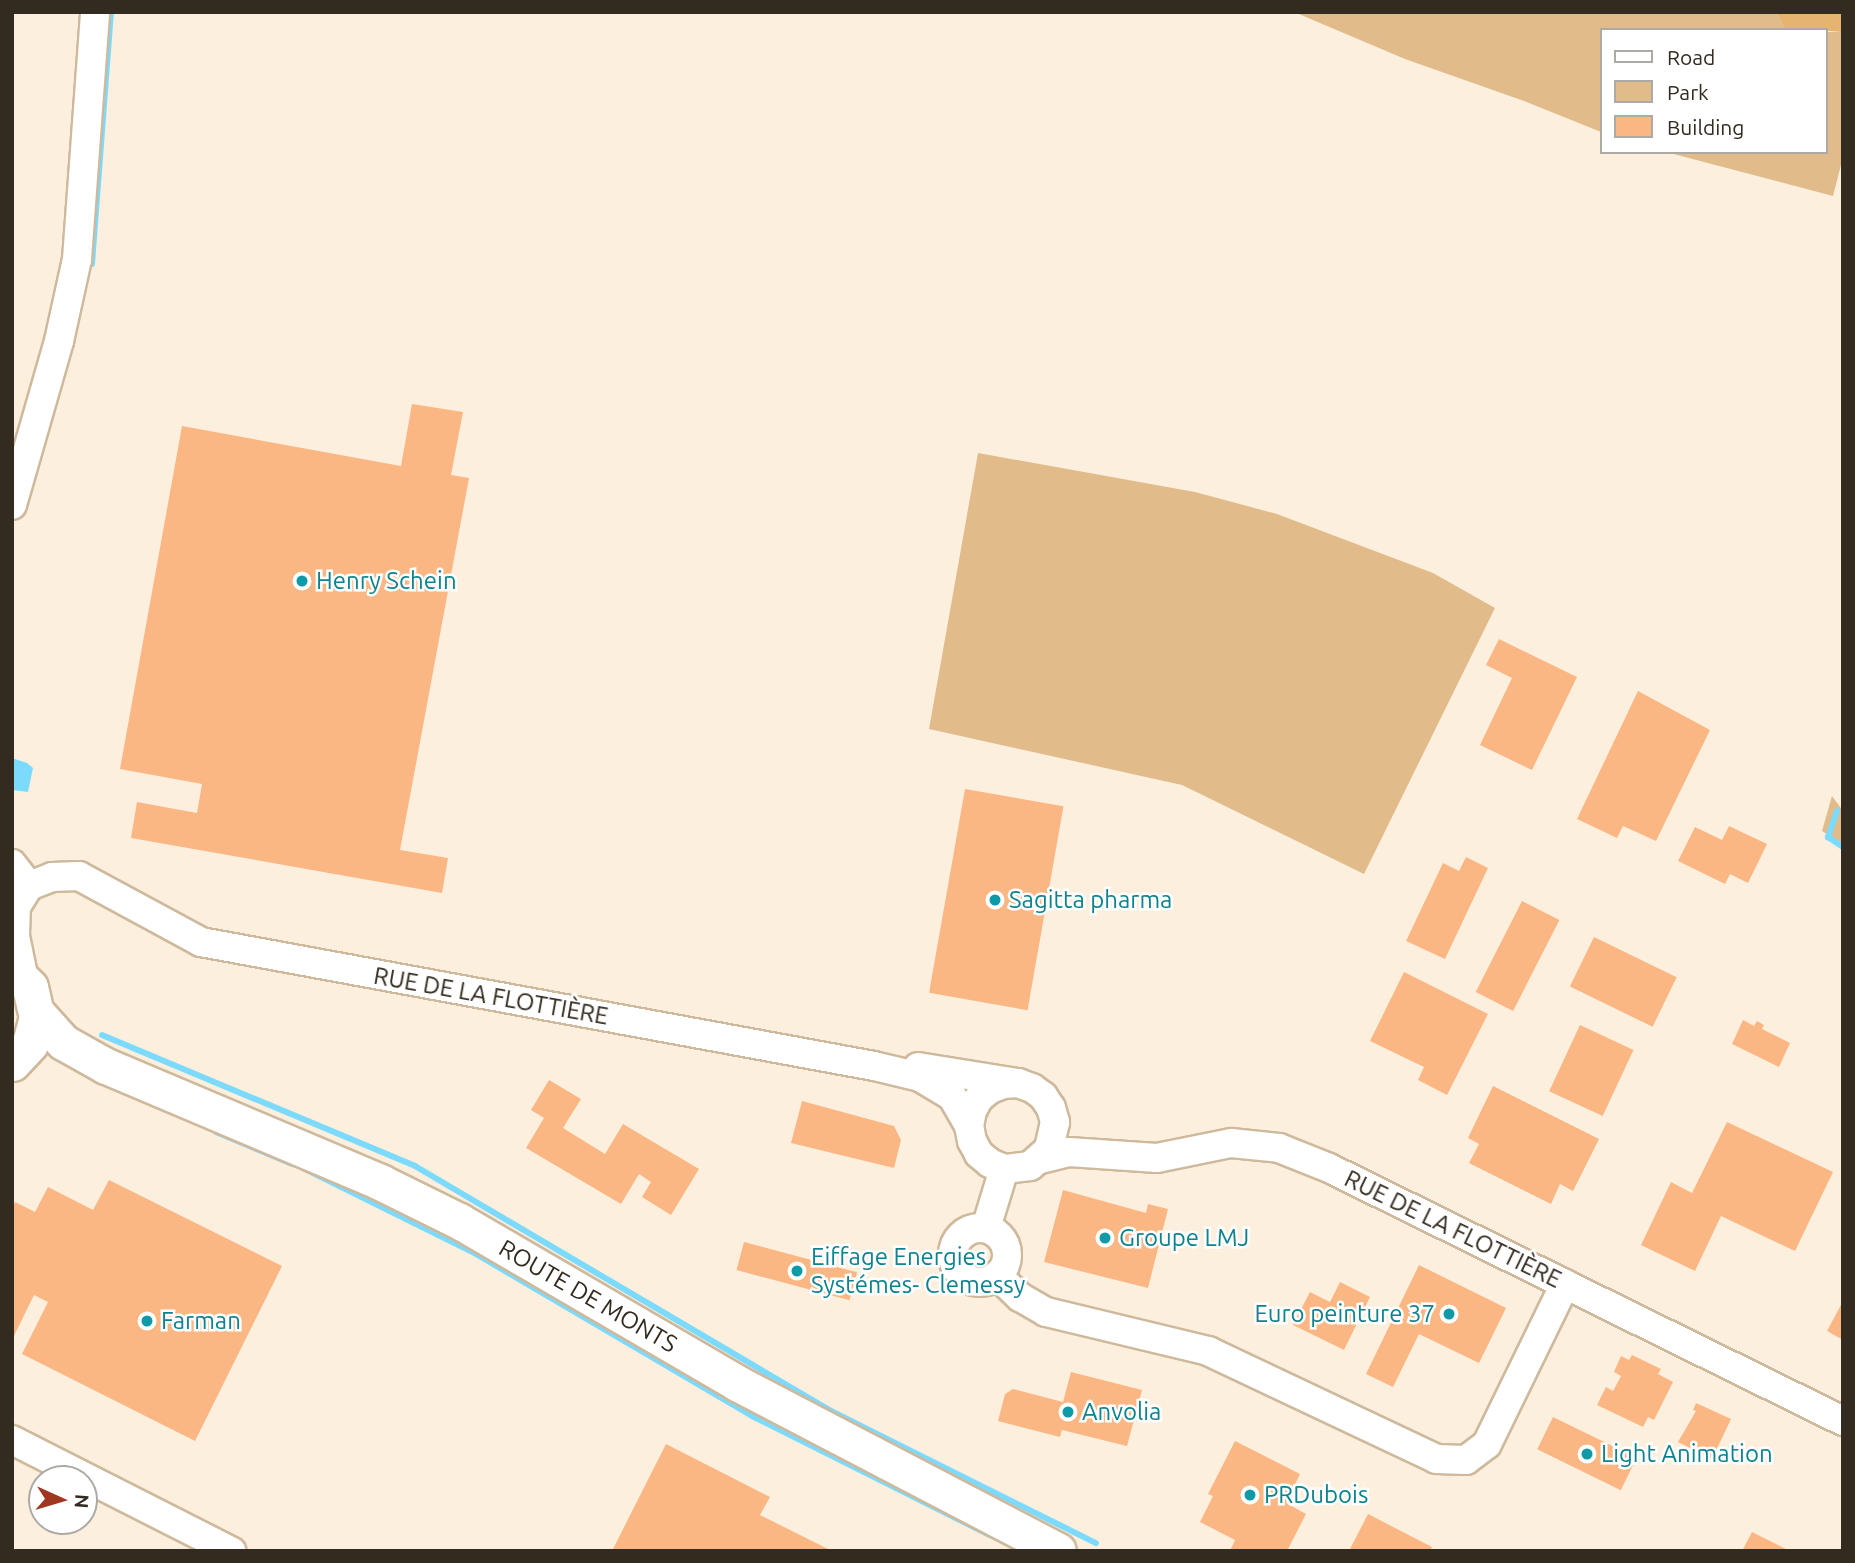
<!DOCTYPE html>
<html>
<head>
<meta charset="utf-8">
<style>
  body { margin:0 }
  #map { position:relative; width:1855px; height:1563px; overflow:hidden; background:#fdefde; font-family:Ubuntu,sans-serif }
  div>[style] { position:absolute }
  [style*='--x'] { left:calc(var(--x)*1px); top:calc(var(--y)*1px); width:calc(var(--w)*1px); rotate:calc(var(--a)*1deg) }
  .green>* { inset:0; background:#e1bc8a }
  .forest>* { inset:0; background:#e4b470 }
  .water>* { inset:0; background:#7cdafd }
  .stream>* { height:6px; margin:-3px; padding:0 3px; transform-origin:3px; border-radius:3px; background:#7cdafd }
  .building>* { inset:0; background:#fab784; transform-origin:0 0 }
  .roads { filter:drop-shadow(2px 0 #ceb99c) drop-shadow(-2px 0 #ceb99c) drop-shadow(0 2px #ceb99c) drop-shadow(0 -2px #ceb99c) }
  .minor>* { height:28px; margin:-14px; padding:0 14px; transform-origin:14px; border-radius:14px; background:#fff }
  .minor>.ring { margin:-14px; padding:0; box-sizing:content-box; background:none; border:28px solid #fff; border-radius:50% }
  .major>* { height:35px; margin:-17.5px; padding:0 17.5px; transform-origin:17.5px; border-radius:17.5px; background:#fff }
  .dots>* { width:19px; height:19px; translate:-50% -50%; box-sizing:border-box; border:4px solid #fff; border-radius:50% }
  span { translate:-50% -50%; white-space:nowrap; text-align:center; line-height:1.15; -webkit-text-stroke:5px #fff; paint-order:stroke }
  .culture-label { font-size:24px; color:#0d838f }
  .left { translate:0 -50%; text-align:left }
  .right { translate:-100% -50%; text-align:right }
  .street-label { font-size:24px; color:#332b20 }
  .frame { position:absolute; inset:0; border:14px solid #332b20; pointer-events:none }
  .legend { position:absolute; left:1600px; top:28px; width:228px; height:126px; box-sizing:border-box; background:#fff; border:2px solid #adaaa6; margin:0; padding:9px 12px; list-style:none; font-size:21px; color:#332b20 }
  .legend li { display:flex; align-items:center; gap:14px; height:35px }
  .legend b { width:35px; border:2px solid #adaaa6 }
  .north { position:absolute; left:28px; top:1465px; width:70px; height:70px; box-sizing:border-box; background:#fff; border:2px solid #adaaa6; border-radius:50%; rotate:94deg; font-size:19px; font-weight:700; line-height:28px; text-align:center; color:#332b20 }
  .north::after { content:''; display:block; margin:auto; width:24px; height:32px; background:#a03721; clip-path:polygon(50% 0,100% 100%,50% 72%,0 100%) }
</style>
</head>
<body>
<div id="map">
  <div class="green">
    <i style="clip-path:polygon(1294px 12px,1776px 12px,1784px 28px,1794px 30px,1601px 30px,1601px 132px,1524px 101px,1405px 59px)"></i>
    <i style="clip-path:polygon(1825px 32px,1843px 32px,1843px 157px,1833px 196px,1666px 152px,1825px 152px)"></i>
    <i style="clip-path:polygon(978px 453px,1195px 492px,1277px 514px,1433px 573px,1495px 608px,1364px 874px,1182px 785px,929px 729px)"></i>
    <i style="clip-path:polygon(1832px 796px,1843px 811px,1843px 844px,1822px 831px)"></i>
  </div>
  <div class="forest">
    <i style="clip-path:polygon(1776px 12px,1843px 12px,1843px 32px,1784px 28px)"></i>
  </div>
  <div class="water">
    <i style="clip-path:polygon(12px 758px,27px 763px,33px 768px,28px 792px,12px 790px)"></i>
  </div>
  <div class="stream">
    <i style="--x:92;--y:264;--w:253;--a:-85.7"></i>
    <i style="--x:1837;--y:811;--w:28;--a:109"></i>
    <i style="--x:1828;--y:837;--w:18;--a:34"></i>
    <i style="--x:102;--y:1035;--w:339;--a:22.7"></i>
    <i style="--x:415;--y:1166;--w:483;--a:30.5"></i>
    <i style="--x:831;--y:1411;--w:296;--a:26.5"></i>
    <i style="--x:216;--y:1132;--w:82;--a:22.8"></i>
    <i style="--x:305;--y:1169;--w:191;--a:26.4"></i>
    <i style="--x:476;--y:1254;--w:320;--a:30.4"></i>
    <i style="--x:752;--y:1416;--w:266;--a:26.6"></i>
  </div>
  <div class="building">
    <i style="clip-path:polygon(412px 404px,463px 412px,451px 475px,469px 478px,400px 850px,448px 858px,442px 893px,131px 838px,137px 802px,197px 813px,202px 784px,120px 769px,182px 426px,401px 466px)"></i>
    <i style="clip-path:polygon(1499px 639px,1577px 677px,1532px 770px,1480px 745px,1512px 678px,1486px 665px)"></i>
    <i style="clip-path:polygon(1638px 691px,1710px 730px,1656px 841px,1623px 826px,1617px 838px,1577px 819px)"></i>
    <i style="left:965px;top:789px;width:100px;height:207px;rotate:10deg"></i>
    <i style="clip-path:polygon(1729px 826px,1767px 844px,1748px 883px,1730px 874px,1725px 884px,1678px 861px,1695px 827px,1722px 840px)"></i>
    <i style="clip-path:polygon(1466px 857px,1488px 868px,1445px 959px,1406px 941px,1443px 863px,1459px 871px)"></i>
    <i style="left:1522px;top:901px;width:42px;height:102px;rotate:27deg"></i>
    <i style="left:1594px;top:937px;width:92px;height:55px;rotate:26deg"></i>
    <i style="clip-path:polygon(1404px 972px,1488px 1014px,1447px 1095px,1418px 1080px,1424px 1067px,1370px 1041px)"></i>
    <i style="clip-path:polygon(1743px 1020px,1754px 1026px,1757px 1021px,1764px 1025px,1762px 1029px,1790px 1043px,1779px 1067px,1732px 1044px)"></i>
    <i style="left:1580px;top:1025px;width:59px;height:73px;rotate:25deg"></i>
    <i style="clip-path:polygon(549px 1080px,581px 1099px,563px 1128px,605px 1154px,623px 1124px,699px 1169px,671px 1215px,642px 1197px,651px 1182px,639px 1174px,621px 1204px,526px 1148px,544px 1118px,531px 1110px)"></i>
    <i style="clip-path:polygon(1493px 1086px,1599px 1139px,1573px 1191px,1560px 1184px,1551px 1204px,1469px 1163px,1479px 1144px,1468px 1138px)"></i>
    <i style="clip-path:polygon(802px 1101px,894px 1126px,901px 1140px,894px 1168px,791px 1143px)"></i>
    <i style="clip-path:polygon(1727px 1122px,1833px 1172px,1795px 1251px,1721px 1216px,1695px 1271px,1641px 1245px,1671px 1182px,1692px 1193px)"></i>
    <i style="clip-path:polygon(109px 1180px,282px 1266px,195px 1441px,22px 1354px,48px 1302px,34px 1295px,12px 1340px,12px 1208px,15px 1202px,35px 1212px,48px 1187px,93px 1210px)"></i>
    <i style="clip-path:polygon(1063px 1190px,1146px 1213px,1148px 1204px,1168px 1209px,1148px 1288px,1044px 1262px)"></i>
    <i style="left:744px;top:1242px;width:117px;height:29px;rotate:15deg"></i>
    <i style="clip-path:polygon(1419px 1265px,1506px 1308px,1479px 1363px,1419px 1334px,1393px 1387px,1366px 1374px)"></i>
    <i style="clip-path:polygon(1340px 1282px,1370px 1297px,1344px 1350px,1293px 1325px,1310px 1292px,1330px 1302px)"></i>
    <i style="clip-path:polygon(1843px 1301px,1843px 1340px,1827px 1331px)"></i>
    <i style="clip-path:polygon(1632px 1355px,1661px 1369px,1658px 1374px,1673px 1382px,1654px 1420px,1648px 1417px,1643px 1427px,1597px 1405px,1606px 1387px,1613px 1391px,1621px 1376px,1614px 1372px,1621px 1356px,1629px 1360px)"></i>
    <i style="clip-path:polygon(1071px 1372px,1142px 1390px,1127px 1446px,1062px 1430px,1060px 1437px,998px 1421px,1005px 1394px,1013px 1389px,1063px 1402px)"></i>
    <i style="clip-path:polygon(1696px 1403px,1731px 1419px,1712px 1459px,1678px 1442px,1696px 1411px,1693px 1410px)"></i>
    <i style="left:1553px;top:1417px;width:93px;height:36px;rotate:26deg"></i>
    <i style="clip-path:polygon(1235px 1441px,1300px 1474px,1286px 1503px,1306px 1514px,1287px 1551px,1230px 1551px,1235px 1540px,1200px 1522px,1213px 1496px,1208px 1494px)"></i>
    <i style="clip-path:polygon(666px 1444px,770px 1497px,760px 1515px,832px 1551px,612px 1551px)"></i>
    <i style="clip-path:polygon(1368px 1514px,1432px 1547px,1430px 1551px,1349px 1551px)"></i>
    <i style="clip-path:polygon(1752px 1532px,1790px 1551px,1742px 1551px)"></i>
  </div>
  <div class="roads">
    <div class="minor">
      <i style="--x:12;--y:505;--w:171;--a:-74"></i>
      <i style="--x:59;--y:341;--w:84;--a:-77.6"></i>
      <i style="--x:77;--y:259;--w:248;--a:-85.8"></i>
      <i style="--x:12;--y:864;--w:28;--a:52"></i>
      <i style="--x:16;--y:906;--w:30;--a:92"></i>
      <i style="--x:15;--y:936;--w:45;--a:78.4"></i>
      <i style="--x:12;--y:913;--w:32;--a:-58"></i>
      <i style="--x:29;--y:886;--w:25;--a:-21"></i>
      <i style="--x:52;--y:877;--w:27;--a:-2"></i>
      <i style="--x:79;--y:876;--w:139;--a:28.4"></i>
      <i style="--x:201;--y:942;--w:684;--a:10.44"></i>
      <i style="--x:874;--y:1066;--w:47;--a:13.4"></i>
      <i style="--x:920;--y:1077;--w:37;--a:31"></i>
      <i style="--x:952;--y:1096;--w:34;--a:60"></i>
      <i style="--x:918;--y:1067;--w:101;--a:9.1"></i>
      <i style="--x:1018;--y:1083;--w:15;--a:20"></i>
      <i style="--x:1032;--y:1088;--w:14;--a:36"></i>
      <i style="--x:1043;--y:1096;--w:14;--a:56"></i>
      <i style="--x:1051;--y:1108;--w:15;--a:74"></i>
      <i style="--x:1055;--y:1122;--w:28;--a:103"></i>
      <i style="--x:1049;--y:1149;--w:25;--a:138"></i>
      <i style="--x:1030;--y:1166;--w:26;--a:173"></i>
      <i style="--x:1004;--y:1169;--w:15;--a:-157"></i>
      <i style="--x:990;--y:1163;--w:14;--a:-141"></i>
      <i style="--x:979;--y:1154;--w:15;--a:-118"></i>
      <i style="--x:972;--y:1141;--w:15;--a:-101"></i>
      <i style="--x:969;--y:1126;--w:15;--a:-79"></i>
      <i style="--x:972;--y:1111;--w:15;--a:-62"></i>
      <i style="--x:979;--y:1098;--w:14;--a:-39"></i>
      <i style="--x:990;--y:1089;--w:15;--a:-20"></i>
      <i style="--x:1004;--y:1084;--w:14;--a:-4"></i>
      <i style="--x:1041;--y:1159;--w:29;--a:-14"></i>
      <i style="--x:1069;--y:1152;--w:88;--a:3.9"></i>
      <i style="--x:1157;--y:1158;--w:76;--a:-11.5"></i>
      <i style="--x:1231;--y:1143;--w:48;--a:5.9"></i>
      <i style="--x:1279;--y:1148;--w:54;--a:21.8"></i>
      <i style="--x:1329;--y:1168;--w:573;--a:26.21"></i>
      <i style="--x:986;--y:1228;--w:62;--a:-73"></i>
      <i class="ring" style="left:953px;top:1228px;width:26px;height:26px"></i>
      <i style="--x:997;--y:1275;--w:32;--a:44"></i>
      <i style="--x:1020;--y:1297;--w:30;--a:30"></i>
      <i style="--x:1046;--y:1312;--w:167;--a:13.5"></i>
      <i style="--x:1208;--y:1351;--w:252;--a:25.3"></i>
      <i style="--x:1436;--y:1459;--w:30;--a:2"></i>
      <i style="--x:1466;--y:1460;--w:26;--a:-37"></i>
      <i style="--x:1487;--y:1444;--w:178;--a:-64"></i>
      <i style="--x:12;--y:1440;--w:246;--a:26.9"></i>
    </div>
    <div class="major">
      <i style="--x:12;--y:969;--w:25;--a:45"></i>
      <i style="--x:30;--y:987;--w:31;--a:77"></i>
      <i style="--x:37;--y:1017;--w:28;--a:105"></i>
      <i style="--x:30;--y:1044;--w:26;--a:133"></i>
      <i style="--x:37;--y:1013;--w:39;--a:48"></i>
      <i style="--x:63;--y:1042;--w:49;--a:29.2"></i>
      <i style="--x:106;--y:1066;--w:298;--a:22.9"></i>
      <i style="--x:380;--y:1182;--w:88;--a:26.3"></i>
      <i style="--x:459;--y:1221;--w:322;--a:30.2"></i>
      <i style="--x:737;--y:1383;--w:362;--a:27.6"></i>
    </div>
  </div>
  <div class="dots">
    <i style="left:302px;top:581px;background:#0f9aa8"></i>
    <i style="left:995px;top:900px;background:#0f9aa8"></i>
    <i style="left:1105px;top:1238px;background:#0f9aa8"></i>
    <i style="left:797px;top:1271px;background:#0f9aa8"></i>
    <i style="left:1449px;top:1314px;background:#0f9aa8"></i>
    <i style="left:147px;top:1321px;background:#0f9aa8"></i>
    <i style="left:1068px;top:1412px;background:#0f9aa8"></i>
    <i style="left:1587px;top:1454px;background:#0f9aa8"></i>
    <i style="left:1250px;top:1495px;background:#0f9aa8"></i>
  </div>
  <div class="culture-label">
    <span class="left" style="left:316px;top:581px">Henry Schein</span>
    <span class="left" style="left:1009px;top:900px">Sagitta pharma</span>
    <span class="left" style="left:1119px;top:1238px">Groupe LMJ</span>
    <span class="left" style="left:811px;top:1271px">Eiffage Energies<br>Systémes- Clemessy</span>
    <span class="right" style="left:1435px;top:1314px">Euro peinture 37</span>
    <span class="left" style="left:161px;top:1321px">Farman</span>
    <span class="left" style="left:1082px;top:1412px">Anvolia</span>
    <span class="left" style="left:1601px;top:1454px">Light Animation</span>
    <span class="left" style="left:1264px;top:1495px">PRDubois</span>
  </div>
  <div class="street-label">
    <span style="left:491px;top:996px;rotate:10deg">RUE DE LA FLOTTIÈRE</span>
    <span style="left:1453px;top:1229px;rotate:26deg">RUE DE LA FLOTTIÈRE</span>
    <span style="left:588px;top:1296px;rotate:30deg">ROUTE DE MONTS</span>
  </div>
  <div class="frame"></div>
  <ul class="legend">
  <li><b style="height:9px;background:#fff"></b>Road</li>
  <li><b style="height:19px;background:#e1bc8a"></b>Park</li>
  <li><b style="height:19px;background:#fab784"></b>Building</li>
  </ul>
  <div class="north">N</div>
</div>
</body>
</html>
